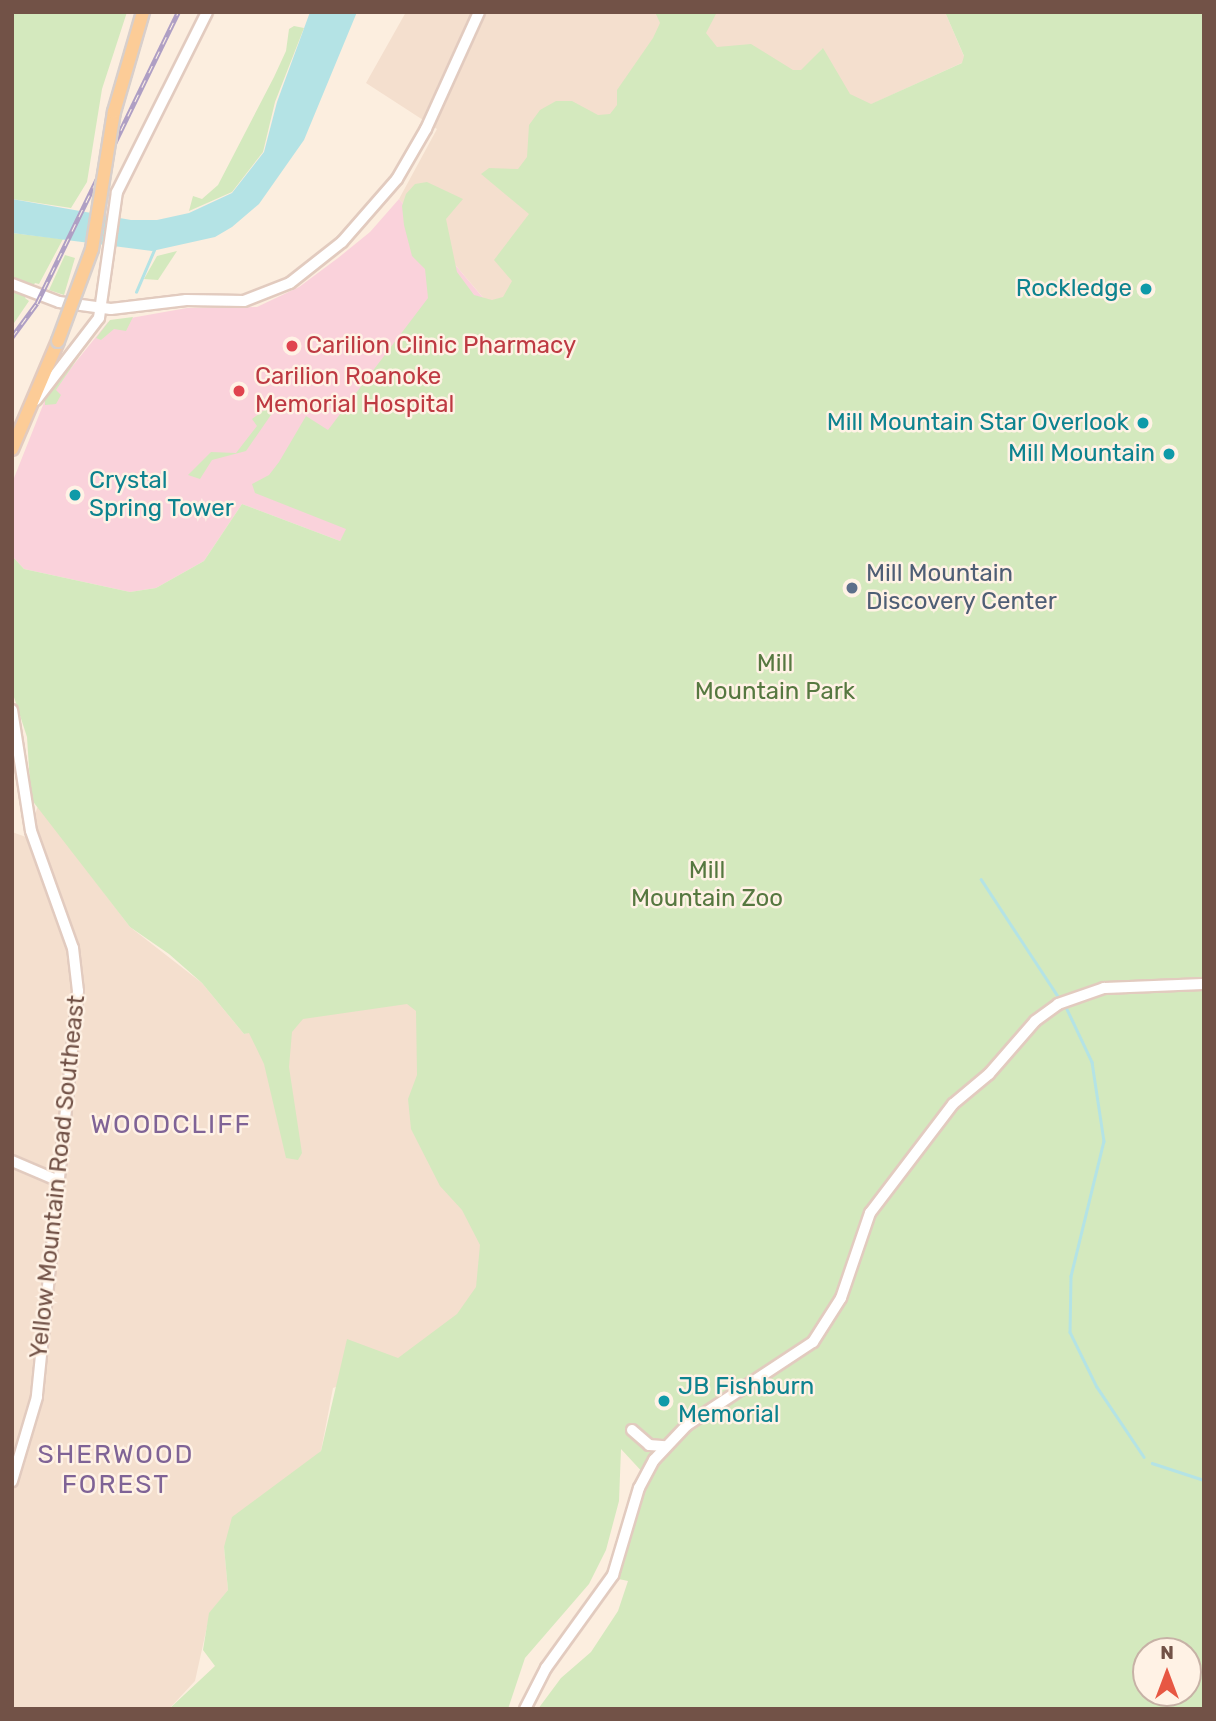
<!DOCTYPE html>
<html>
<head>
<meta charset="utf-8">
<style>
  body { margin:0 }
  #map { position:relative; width:1216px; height:1721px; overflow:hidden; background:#fceedf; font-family:Rubik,sans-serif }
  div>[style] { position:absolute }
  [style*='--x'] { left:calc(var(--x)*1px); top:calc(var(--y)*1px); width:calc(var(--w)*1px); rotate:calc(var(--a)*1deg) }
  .residential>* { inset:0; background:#f4dfce }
  .medical>* { inset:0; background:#fad2db }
  .green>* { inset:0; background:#d4e9be }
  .water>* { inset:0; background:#b4e3e5 }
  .stream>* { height:2.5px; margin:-1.25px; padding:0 1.25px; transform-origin:1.25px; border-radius:1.25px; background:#b4e3e5 }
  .roads { filter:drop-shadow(2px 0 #e2cbbf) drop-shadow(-2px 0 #e2cbbf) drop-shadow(0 2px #e2cbbf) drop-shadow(0 -2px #e2cbbf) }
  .minor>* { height:10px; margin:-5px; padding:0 5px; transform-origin:5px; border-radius:5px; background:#fff }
  .major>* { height:12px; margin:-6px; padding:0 6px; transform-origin:6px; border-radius:6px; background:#fccc97 }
  .rail>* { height:5px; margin-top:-2.5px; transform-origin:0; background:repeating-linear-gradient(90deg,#fff2e5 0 8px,#af9fc4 0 16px); box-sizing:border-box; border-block:2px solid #af9fc4 }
  .bridges { filter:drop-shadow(2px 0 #d8cfcb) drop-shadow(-2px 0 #d8cfcb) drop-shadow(0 2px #d8cfcb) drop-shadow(0 -2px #d8cfcb) }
  .major-bridge>* { height:12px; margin:-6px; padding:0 6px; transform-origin:6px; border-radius:6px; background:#fccc97 }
  .dots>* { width:19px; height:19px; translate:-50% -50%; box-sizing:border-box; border:4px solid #fff2e5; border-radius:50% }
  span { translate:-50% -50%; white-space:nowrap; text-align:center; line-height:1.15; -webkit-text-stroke:5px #fff2e5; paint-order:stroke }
  .culture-label { font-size:24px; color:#0d838f }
  .right { translate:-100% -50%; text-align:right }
  .left { translate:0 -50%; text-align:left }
  .health-label { font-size:24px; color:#be3a42 }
  .service-label { font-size:24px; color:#4e5e75 }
  .park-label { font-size:24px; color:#567840 }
  .street-label { font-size:24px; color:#725247 }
  .neighbourhood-label { font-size:26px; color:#7f6396; letter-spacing:2px }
  .frame { position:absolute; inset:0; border:14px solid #725247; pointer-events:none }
  .north { position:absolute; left:1132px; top:1637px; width:70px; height:70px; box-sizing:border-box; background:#fff2e5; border:2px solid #c7b2a6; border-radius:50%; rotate:0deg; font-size:19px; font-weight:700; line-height:28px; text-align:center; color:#725247 }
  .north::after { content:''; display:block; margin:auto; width:24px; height:32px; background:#e75743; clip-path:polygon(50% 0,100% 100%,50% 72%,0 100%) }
</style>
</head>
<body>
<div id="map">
  <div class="residential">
    <i style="clip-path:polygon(406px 12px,945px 12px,966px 61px,852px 113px,822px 49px,799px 74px,527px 254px,498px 315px,399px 199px,437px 129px,366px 83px)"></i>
    <i style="clip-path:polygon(38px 806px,130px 927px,202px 983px,244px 1034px,455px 968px,502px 1328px,333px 1388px,321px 1451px,224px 1547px,228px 1590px,210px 1613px,195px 1681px,169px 1709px,12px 1709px,12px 832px,26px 837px)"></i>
  </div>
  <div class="medical">
    <i style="clip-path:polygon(399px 199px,508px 327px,352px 520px,340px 541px,242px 504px,204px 561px,156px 588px,130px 592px,24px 569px,12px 556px,12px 483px,45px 400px,108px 322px,187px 308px,257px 307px,299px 287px,338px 258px,370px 232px)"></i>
  </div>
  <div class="green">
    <i style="clip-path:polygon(12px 12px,127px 12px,102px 89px,87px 182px,71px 208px,12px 199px)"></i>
    <i style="clip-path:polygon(evenodd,655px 12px,717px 12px,706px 33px,717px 47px,751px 44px,793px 70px,801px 70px,823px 48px,850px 94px,871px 104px,962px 63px,964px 56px,945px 12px,1204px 12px,1204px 1709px,538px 1709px,561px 1678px,591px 1652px,618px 1611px,628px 1581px,614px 1578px,646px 1476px,621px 1449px,619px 1501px,606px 1550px,589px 1584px,525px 1658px,508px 1709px,169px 1709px,215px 1666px,203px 1650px,209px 1613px,228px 1590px,224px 1547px,232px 1517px,321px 1451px,347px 1339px,398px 1358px,457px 1314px,476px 1287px,480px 1245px,462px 1210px,440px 1186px,411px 1129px,408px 1099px,417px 1075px,416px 1011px,407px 1004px,303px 1019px,292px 1032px,289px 1067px,302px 1153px,298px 1160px,286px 1158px,264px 1064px,249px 1033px,244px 1034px,202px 983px,169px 954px,130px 927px,31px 799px,27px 737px,12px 691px,12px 556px,24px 569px,130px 592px,156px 588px,204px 561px,242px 504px,340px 541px,346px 529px,255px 493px,252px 484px,269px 475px,279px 462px,306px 416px,328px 430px,428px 298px,425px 269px,412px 256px,404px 225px,402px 206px,406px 194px,415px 184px,427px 182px,463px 199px,446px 219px,457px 272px,474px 295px,492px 300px,503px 297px,512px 281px,494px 260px,529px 214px,481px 174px,489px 168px,518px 169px,527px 157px,529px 125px,540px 110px,556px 101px,572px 101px,598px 115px,610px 114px,617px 105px,617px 90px,653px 38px,660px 23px,655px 12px,1146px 1651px,1188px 1651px,1188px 1693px,1146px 1693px,1146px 1651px)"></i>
    <i style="clip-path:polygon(294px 26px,304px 28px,275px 102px,263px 152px,232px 192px,189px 211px,193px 196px,202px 199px,218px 185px,274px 77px,286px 51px,289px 29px)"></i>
    <i style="clip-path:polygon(12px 233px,63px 239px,39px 284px,35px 283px,25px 298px,29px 301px,12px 326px)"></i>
    <i style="clip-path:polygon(177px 251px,158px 280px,144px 279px,157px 256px)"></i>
    <i style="clip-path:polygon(65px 255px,75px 258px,64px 295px,49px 290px)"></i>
    <i style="clip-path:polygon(133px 317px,126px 331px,114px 329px,101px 340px,96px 338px,110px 320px)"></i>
    <i style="clip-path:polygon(91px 339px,56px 390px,61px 395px,56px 404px,45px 405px,45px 399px)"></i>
    <i style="clip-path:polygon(267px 408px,273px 412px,246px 451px,212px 460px,200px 479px,188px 475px,211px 452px,236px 453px,257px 426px,252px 419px)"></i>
  </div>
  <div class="water">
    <i style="clip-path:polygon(310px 12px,357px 12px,304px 140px,259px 204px,232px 227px,215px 237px,152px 251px,12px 233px,12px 199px,131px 220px,157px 220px,189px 213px,232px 193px,264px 152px,277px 102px)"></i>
  </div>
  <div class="stream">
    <i style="--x:136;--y:292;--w:46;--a:-66.8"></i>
    <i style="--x:981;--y:879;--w:140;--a:56.7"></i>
    <i style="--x:1066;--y:1007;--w:61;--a:64.7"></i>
    <i style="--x:1092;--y:1062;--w:80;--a:81.4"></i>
    <i style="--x:1104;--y:1141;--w:139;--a:103.7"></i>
    <i style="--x:1071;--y:1276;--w:56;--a:91"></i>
    <i style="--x:1070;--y:1332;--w:61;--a:63.9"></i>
    <i style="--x:1097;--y:1387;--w:84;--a:56.1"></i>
    <i style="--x:1152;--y:1463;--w:55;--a:18.1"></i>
  </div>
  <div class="roads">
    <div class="minor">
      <i style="--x:12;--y:284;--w:50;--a:21"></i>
      <i style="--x:59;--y:302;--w:52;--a:7.7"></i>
      <i style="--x:111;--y:309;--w:76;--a:-6.8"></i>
      <i style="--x:186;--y:300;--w:58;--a:1"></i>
      <i style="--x:244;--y:301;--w:49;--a:-21.4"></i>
      <i style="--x:290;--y:283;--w:66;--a:-38.3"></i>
      <i style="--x:342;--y:242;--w:84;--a:-48.9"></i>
      <i style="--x:397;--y:179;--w:58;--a:-59.9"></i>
      <i style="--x:426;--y:129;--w:128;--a:-65.6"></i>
      <i style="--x:36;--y:400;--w:103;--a:-52.5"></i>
      <i style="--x:99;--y:318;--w:127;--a:-81.9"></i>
      <i style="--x:117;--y:192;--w:201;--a:-63.4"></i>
      <i style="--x:12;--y:710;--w:122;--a:81.1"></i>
      <i style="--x:31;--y:831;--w:124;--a:70.3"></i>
      <i style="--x:73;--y:948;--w:43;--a:83.4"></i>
      <i style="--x:78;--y:991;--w:408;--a:95.8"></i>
      <i style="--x:37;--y:1397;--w:88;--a:106.6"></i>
      <i style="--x:12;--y:1161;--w:51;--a:23.1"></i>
      <i style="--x:632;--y:1430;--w:23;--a:41"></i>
      <i style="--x:649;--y:1445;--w:16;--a:4"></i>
      <i style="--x:525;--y:1709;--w:46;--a:-62.9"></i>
      <i style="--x:546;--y:1668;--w:115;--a:-54.2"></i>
      <i style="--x:613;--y:1575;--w:91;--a:-73.4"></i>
      <i style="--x:639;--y:1488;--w:32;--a:-62"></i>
      <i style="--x:654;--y:1460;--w:48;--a:-46.7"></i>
      <i style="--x:687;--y:1425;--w:151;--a:-33.4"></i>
      <i style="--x:813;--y:1342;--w:52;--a:-57.5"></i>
      <i style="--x:841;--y:1298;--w:90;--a:-71.2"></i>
      <i style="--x:870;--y:1213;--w:137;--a:-52.7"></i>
      <i style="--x:953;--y:1104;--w:47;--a:-39.8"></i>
      <i style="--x:989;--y:1074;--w:70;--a:-49"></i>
      <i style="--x:1035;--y:1021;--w:29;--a:-36"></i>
      <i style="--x:1058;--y:1004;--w:49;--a:-19.2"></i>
      <i style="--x:1104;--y:988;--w:100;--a:-2.3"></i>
    </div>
    <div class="major">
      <i style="--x:12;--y:449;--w:117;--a:-66.9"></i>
    </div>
  </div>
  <div class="rail">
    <i style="--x:12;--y:337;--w:42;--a:-53.7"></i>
    <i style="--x:37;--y:303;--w:323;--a:-64.1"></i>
  </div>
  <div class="bridges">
    <div class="major-bridge">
      <i style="--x:58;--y:341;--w:98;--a:-69.7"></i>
      <i style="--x:92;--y:249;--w:139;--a:-80.9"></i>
      <i style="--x:114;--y:112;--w:104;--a:-73.8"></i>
    </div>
  </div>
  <div class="dots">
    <i style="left:1146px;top:289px;background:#0f9aa8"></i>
    <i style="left:292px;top:346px;background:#e0444e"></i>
    <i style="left:239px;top:391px;background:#e0444e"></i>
    <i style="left:1143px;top:423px;background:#0f9aa8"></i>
    <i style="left:1169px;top:454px;background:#0f9aa8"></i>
    <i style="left:75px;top:495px;background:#0f9aa8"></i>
    <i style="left:852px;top:588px;background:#5c6f8a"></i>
    <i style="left:664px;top:1401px;background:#0f9aa8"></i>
  </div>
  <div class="culture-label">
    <span class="right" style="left:1132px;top:289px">Rockledge</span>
    <span class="right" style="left:1129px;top:423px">Mill Mountain Star Overlook</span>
    <span class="right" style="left:1155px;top:454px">Mill Mountain</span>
    <span class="left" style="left:89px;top:495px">Crystal<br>Spring Tower</span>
    <span class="left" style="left:678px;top:1401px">JB Fishburn<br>Memorial</span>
  </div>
  <div class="health-label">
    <span class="left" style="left:306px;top:346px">Carilion Clinic Pharmacy</span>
    <span class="left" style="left:255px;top:391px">Carilion Roanoke<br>Memorial Hospital</span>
  </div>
  <div class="service-label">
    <span class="left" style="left:866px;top:588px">Mill Mountain<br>Discovery Center</span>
  </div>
  <div class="park-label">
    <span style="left:775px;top:678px">Mill<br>Mountain Park</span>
    <span style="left:707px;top:885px">Mill<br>Mountain Zoo</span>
  </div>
  <div class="street-label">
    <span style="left:58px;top:1177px;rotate:-84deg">Yellow Mountain Road Southeast</span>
  </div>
  <div class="neighbourhood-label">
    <span style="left:171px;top:1125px">WOODCLIFF</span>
    <span style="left:116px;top:1470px">SHERWOOD<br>FOREST</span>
  </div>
  <div class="frame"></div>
  <div class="north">N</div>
</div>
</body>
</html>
